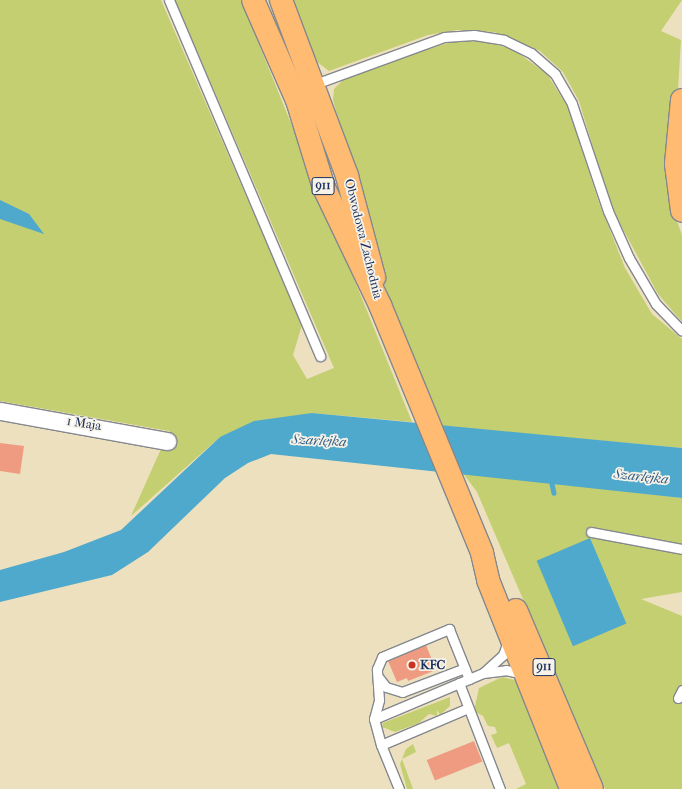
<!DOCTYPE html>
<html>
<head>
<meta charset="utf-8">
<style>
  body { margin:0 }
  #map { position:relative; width:682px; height:789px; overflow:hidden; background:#ede0bf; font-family:"IM FELL French Canon",serif }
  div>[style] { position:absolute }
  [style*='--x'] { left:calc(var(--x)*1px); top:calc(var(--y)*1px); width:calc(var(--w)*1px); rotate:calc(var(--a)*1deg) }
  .green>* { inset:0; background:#c3cf71 }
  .water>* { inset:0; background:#4ea9cc; transform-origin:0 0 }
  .stream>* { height:4.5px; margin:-2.25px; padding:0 2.25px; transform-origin:2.25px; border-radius:2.25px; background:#4ea9cc }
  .building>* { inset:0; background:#ef9b82; transform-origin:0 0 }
  .roads { filter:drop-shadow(1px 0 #84888e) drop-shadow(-1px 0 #84888e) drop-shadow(0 1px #84888e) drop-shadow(0 -1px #84888e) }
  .lane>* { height:9px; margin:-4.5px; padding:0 4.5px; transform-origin:4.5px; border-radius:4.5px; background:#fff }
  .street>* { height:17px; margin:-8.5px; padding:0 8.5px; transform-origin:8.5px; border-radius:8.5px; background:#fff }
  .primary>* { height:22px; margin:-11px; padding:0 11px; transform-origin:11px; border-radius:11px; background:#ffbb71 }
  .highway>* { height:22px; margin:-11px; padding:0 11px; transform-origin:11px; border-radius:11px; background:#ffbb71 }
  .dots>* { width:11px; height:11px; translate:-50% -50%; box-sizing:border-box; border:2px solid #f7f3e8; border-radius:50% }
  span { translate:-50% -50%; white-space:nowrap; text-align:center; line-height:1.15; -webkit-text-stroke:3.5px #f7f3e8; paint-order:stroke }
  .shield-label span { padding:1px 3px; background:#f7f3e8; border:1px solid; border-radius:3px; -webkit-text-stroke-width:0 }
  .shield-label { font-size:12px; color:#1b2f5e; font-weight:700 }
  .street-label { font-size:13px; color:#1b2f5e }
  .poi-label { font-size:13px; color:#1b2f5e; font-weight:700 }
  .left { translate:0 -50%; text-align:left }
  .water-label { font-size:14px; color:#2d5a84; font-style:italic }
</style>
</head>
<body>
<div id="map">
  <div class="green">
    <i style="clip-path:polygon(0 0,161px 0,302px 325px,293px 355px,307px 379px,334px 368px,175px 0,241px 0,412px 422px,312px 413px,220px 437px,131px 516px,169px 431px,0 401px)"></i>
    <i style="clip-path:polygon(291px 0,682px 0,661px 31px,681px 40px,671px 205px,682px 235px,682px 322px,658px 294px,611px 207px,579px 101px,563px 72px,540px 51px,494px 32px,457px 30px,428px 35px,329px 71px,316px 61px)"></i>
    <i style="clip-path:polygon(483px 41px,514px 50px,547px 74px,569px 109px,598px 200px,625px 268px,652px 314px,682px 339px,682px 448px,439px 426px,394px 319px,333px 100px,334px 89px,344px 79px,410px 55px,451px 42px)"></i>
    <i style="clip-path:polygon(462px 472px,682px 498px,682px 592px,641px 599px,682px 616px,682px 789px,606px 789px,603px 786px,477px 492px)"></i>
    <i style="clip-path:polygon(502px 677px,518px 681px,564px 789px,516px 789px,526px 784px,509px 743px,497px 748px,491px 735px,497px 733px,495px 727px,488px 726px,483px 716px,474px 711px,479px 688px)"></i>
    <i style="clip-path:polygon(450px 697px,450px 706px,440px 715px,437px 710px,437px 716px,429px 714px,419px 723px,395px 732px,382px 727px,383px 723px)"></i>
    <i style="clip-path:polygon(413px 744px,416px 752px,402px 759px,413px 789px,407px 789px,400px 764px,406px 749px)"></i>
  </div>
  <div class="water">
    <i style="clip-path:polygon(0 200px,29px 214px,44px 234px,0 219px)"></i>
    <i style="clip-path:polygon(312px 413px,682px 448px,682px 498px,271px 454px,248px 463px,225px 478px,148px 552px,112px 575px,0 602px,0 570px,64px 552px,121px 530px,220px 437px,254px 421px)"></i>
    <i style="left:590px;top:538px;width:93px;height:58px;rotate:67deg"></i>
  </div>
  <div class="stream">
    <i style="--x:551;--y:479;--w:14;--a:78"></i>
  </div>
  <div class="building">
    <i style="clip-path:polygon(0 443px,24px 446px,20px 474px,0 471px)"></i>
    <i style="clip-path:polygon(426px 645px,436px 670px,408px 681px,407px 678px,397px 682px,388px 661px)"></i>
    <i style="left:474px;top:741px;width:22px;height:51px;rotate:68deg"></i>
  </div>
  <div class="roads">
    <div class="lane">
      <i style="--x:169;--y:0;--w:387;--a:67"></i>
      <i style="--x:315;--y:84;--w:137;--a:-20"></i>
      <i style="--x:444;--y:37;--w:30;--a:-4"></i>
      <i style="--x:474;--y:35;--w:30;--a:9"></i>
      <i style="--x:504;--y:40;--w:30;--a:26"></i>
      <i style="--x:531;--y:53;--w:32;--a:41"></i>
      <i style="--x:555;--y:74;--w:34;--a:60"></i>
      <i style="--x:572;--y:104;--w:113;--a:71.4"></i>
      <i style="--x:608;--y:211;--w:51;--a:65.9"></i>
      <i style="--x:629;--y:258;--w:53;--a:59.6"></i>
      <i style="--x:656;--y:304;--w:37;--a:46"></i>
      <i style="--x:591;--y:532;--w:93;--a:10.6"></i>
      <i style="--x:483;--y:673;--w:27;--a:-42"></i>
      <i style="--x:503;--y:655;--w:15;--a:-70"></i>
      <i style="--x:379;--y:678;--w:11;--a:52"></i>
      <i style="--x:386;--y:687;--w:17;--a:17"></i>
      <i style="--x:402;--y:692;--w:67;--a:-20.9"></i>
      <i style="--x:459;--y:683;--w:114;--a:68.9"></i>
      <i style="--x:678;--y:698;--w:9;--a:-63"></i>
      <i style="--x:374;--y:719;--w:118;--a:-22.9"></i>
      <i style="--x:483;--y:673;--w:23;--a:-7"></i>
      <i style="--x:506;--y:670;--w:18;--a:13"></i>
      <i style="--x:381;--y:745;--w:27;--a:-105"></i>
      <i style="--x:374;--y:719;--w:20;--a:-75"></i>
      <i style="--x:379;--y:700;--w:31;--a:-94"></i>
      <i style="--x:377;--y:669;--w:13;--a:-67"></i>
      <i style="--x:382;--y:657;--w:73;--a:-22.7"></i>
      <i style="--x:449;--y:629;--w:54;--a:68.2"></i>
      <i style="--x:399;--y:789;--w:48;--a:-112.2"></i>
      <i style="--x:381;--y:745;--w:95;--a:-23"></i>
    </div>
    <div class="street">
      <i style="--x:0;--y:411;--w:170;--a:10.2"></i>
    </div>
    <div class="primary">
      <i style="--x:253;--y:0;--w:109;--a:66.3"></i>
      <i style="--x:297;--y:100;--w:92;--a:72.9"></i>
      <i style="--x:324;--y:188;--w:130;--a:64.4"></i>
      <i style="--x:380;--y:305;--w:268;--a:67.6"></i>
      <i style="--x:482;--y:553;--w:28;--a:77"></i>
      <i style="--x:488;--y:580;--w:225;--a:68.3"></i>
      <i style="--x:281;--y:0;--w:188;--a:69.4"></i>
      <i style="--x:347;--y:176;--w:105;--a:75"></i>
      <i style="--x:516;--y:610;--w:194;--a:67"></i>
    </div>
    <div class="highway">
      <i style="--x:682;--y:100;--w:64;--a:95.4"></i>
      <i style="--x:676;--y:164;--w:47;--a:82.7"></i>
    </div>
  </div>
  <div class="dots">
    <i style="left:412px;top:665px;background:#c8321e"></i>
  </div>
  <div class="shield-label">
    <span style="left:323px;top:186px">911</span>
    <span style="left:544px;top:667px">911</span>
  </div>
  <div class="street-label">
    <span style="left:363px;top:239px;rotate:76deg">Obwodowa Zachodnia</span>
    <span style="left:84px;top:424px;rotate:9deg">1 Maja</span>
  </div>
  <div class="poi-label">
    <span class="left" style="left:420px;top:665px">KFC</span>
  </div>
  <div class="water-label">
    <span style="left:319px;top:441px;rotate:3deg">Szarlejka</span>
    <span style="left:641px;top:477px;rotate:6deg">Szarlejka</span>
  </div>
</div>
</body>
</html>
